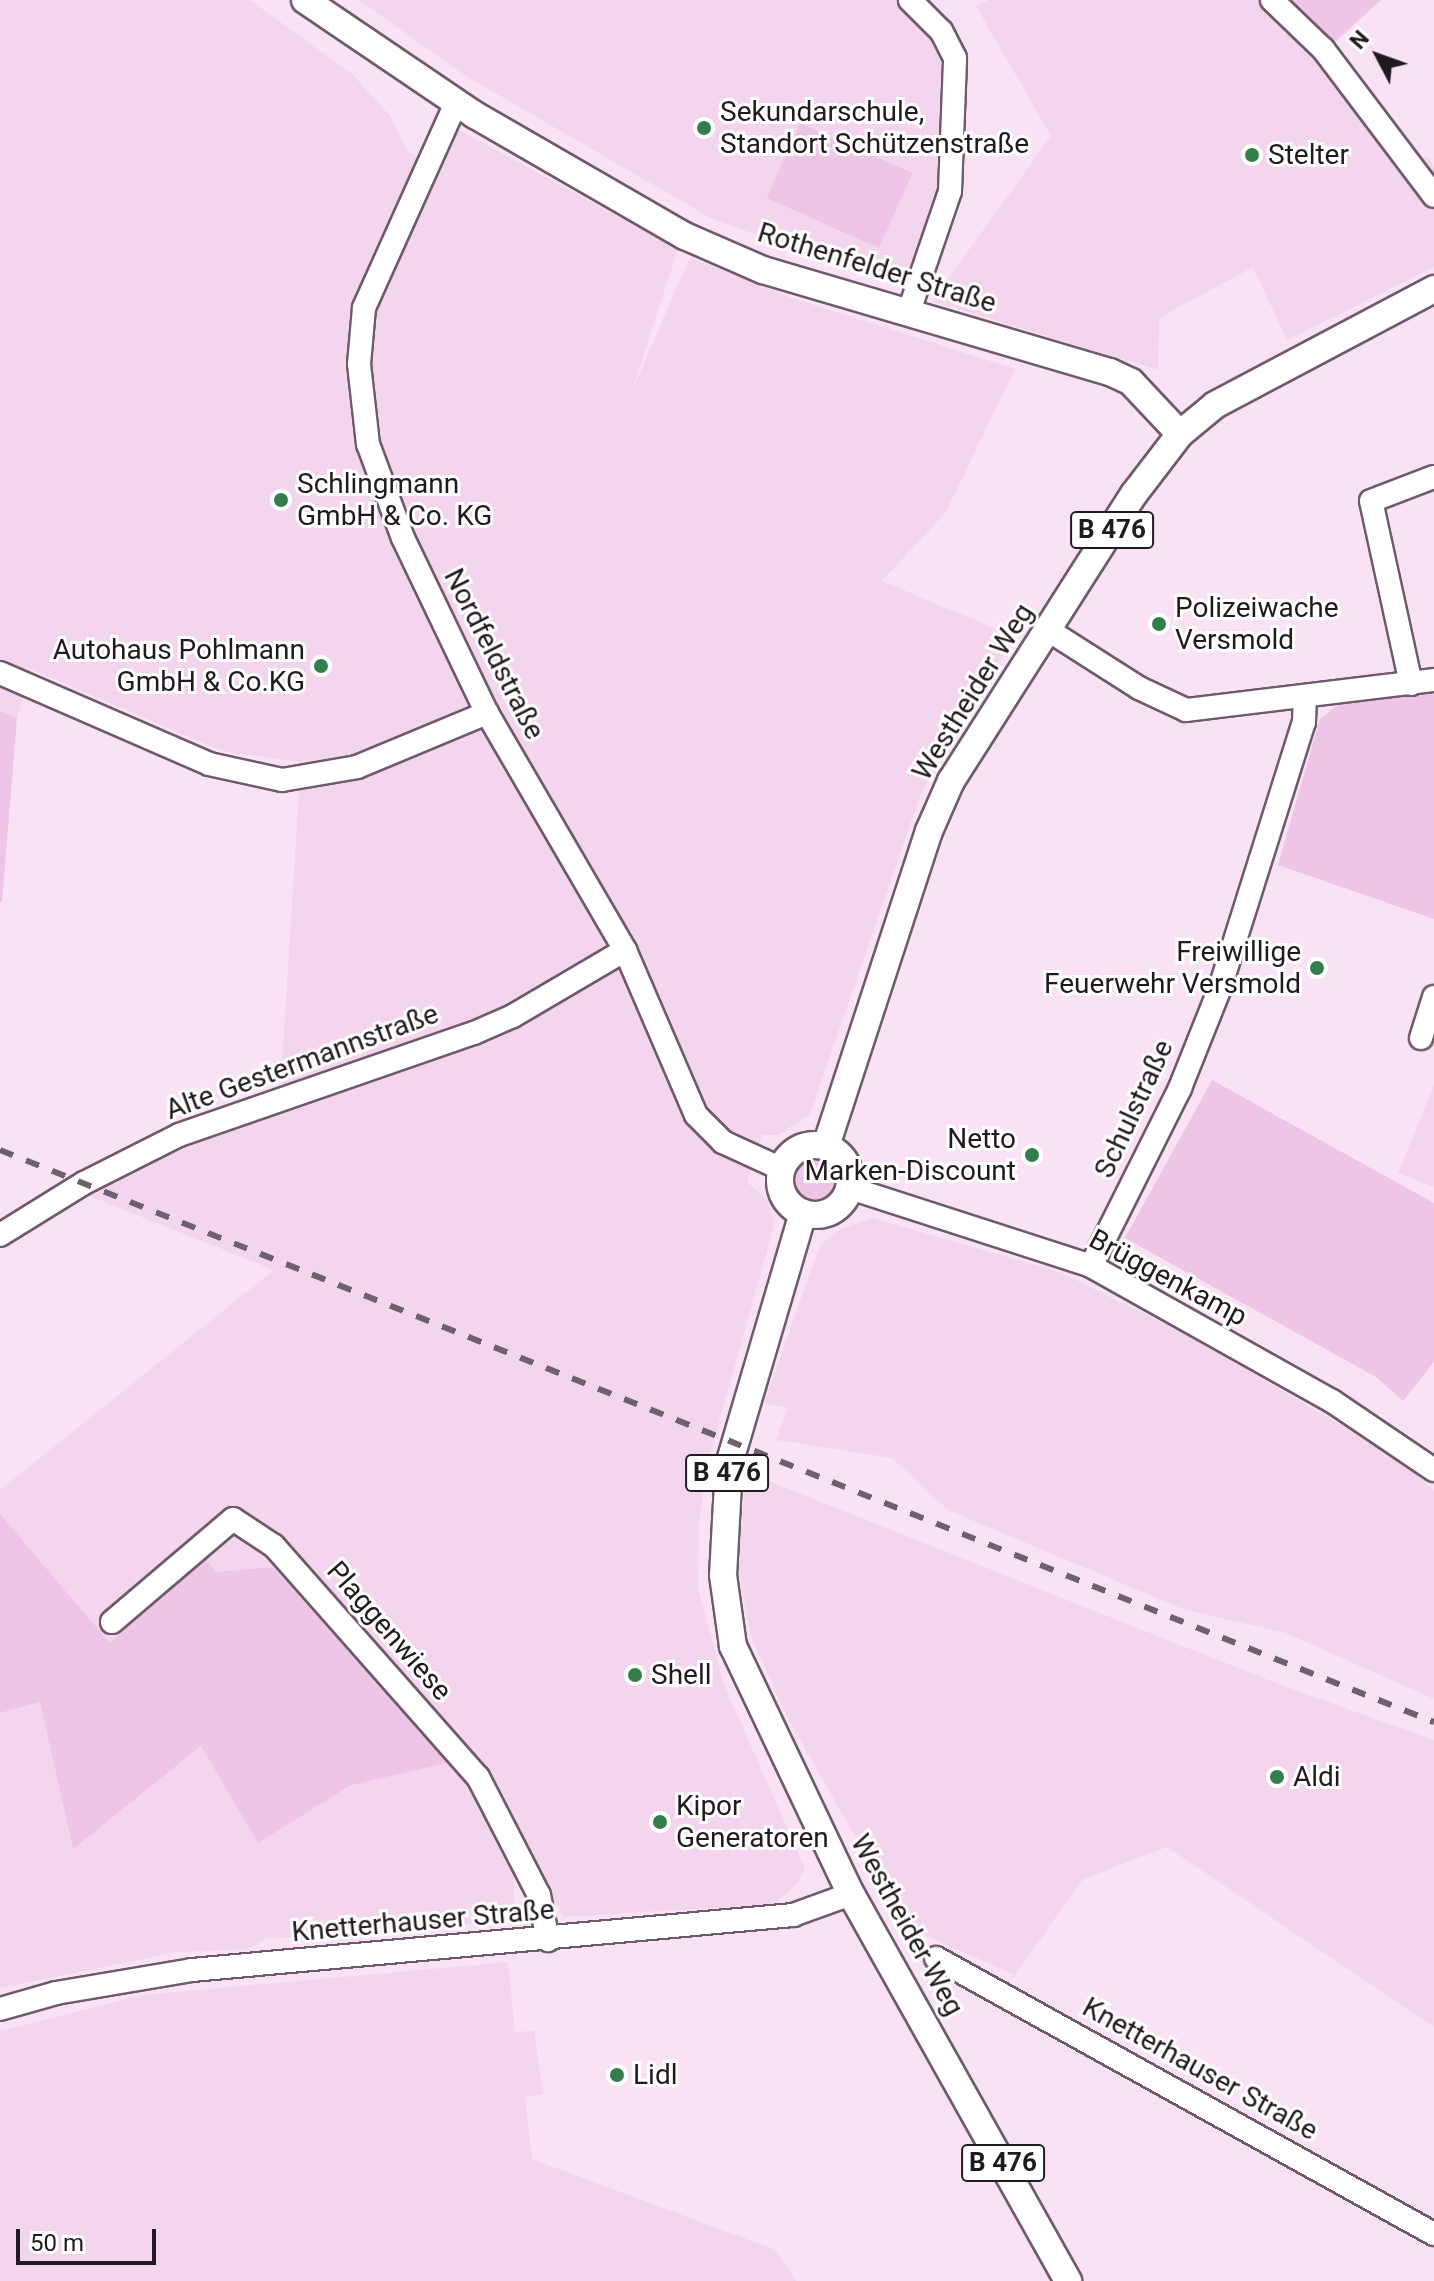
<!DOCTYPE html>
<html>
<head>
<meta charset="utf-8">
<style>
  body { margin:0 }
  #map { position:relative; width:1434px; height:2281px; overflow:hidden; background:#fae2f5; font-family:Roboto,sans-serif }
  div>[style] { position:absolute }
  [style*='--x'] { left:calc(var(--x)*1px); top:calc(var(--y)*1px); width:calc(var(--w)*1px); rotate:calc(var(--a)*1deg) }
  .built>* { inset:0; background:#f3d5ed }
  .green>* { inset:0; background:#eec5e7; transform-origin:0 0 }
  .round { border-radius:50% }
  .roads { filter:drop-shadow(2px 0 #6f5a6b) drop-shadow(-2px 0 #6f5a6b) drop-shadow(0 2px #6f5a6b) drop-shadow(0 -2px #6f5a6b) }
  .minor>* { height:22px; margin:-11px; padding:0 11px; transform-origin:11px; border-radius:11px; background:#fff }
  .major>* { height:26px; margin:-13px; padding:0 13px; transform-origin:13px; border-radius:13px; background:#fff }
  .major>.ring { margin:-13px; padding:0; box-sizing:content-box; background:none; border:26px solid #fff; border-radius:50% }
  .rail>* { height:6px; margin-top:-3px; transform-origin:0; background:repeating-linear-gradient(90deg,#6f616c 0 14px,transparent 0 28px) }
  .dots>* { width:22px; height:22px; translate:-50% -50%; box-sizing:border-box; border:4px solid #fff; border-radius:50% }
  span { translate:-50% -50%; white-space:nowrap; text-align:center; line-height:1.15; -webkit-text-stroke:6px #fff; paint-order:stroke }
  .shield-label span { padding:2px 6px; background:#fff; border:2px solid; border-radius:6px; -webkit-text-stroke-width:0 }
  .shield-label { font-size:26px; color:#211920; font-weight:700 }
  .poi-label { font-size:28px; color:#211920 }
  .left { translate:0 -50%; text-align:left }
  .right { translate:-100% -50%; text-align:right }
  .street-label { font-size:28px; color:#211920 }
  .north { position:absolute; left:1338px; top:16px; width:80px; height:80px; -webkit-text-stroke:6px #fff; paint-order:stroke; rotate:311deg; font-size:22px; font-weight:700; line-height:32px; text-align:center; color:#211920 }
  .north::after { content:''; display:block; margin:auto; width:28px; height:36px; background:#211920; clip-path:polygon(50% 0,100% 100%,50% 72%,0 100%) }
  .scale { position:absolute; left:16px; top:2229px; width:140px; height:36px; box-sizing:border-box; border:4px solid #211920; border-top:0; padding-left:10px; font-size:24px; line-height:28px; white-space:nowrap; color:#211920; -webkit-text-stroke:6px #fff; paint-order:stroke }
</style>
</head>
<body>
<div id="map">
  <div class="built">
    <i style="clip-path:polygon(0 0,250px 0,352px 74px,390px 116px,408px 152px,439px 169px,459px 130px,678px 249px,632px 391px,690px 257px,789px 297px,1015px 369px,946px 512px,882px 581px,1015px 637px,953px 730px,920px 796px,810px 1114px,778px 1135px,762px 1135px,747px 1182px,767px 1200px,775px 1222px,708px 1462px,699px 1521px,698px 1588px,724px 1685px,805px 1868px,798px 1883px,774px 1904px,564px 1917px,486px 1774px,349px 1617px,332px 1633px,273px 1567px,216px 1572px,207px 1560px,110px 1643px,0 1514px,0 1490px,274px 1270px,85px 1194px,190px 1139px,285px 1104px,281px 1078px,301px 762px,222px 751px,30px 669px,17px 718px,0 711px)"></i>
    <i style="clip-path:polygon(359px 0,897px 0,925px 29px,941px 56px,941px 195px,905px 285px,714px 220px,466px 76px)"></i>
    <i style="clip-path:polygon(989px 0,1257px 0,1349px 97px,1405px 173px,1427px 156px,1434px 166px,1434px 267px,1287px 340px,1253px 267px,1159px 318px,1158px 370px,932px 301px,1051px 136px,976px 6px)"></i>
    <i style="clip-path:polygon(1434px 1085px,1434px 1187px,1398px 1173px)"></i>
    <i style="clip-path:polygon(873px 1218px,1062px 1273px,1189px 1336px,1404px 1462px,1434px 1491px,1434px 1699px,1286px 1633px,1183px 1609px,948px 1510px,892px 1458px,776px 1440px,788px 1408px,764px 1403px,820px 1245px,838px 1230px)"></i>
    <i style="clip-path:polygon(746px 1472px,1281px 1685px,1434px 1740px,1434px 2027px,1167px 1847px,1083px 1879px,1015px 1975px,906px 1927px,783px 1709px,751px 1636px,738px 1570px)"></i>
    <i style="clip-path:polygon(40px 1702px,73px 1849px,201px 1746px,258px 1842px,351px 1785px,448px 1763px,466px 1784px,513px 1862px,515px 1921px,265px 1939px,248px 1949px,178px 1952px,0 1988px,0 1713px)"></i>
    <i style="clip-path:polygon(508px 1962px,515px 2032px,534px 2031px,543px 2094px,525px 2097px,532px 2159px,776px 2250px,796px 2281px,0 2281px,0 2031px,143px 1995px)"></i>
  </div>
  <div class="green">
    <i style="clip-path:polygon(1281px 0,1381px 0,1328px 48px)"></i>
    <i style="left:800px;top:123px;width:123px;height:82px;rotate:24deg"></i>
    <i style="clip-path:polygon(1434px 691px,1434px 919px,1278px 865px,1320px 719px,1338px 705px)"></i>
    <i style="clip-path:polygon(0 711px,17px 718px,2px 902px,0 902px)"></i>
    <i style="clip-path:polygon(1212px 1080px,1434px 1203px,1434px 1362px,1403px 1401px,1376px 1377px,1125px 1238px)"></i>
    <i class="round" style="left:795px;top:1158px;width:42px;height:42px"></i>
    <i style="clip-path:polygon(0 1514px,110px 1643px,207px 1559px,216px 1572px,273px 1567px,448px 1763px,351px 1785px,258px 1843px,201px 1746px,73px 1849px,40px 1702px,0 1713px)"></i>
  </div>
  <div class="roads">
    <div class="minor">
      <i style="--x:1272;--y:0;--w:71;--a:43.9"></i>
      <i style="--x:1323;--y:49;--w:184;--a:52.9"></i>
      <i style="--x:456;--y:103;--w:225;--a:114.2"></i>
      <i style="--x:364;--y:308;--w:56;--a:95.1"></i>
      <i style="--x:359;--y:364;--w:81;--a:83.6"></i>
      <i style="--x:368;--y:444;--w:100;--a:69.6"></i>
      <i style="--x:403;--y:538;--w:194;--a:64.4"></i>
      <i style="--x:487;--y:713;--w:274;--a:59.8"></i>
      <i style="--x:625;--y:950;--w:180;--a:66.7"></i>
      <i style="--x:696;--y:1115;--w:38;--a:45"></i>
      <i style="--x:723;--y:1142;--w:65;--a:24.6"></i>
      <i style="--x:908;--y:314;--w:130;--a:-71.1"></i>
      <i style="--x:950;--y:191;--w:133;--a:-87.8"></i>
      <i style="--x:955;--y:58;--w:30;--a:-117"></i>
      <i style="--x:941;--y:31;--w:44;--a:-135"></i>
      <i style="--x:1048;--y:630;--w:108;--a:32.5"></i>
      <i style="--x:1139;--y:688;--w:52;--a:25.1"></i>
      <i style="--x:1186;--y:710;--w:250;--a:-6.9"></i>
      <i style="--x:0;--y:673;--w:228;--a:23.5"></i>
      <i style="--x:209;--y:764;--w:75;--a:12.4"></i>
      <i style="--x:282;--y:780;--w:76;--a:-9.8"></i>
      <i style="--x:357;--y:767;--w:141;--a:-22.6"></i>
      <i style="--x:1411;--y:684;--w:187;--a:-102.3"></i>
      <i style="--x:1371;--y:501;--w:67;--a:-20.9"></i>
      <i style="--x:1421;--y:1038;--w:43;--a:-72.4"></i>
      <i style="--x:850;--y:1188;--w:253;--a:17.9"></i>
      <i style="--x:1091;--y:1266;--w:276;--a:29.3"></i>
      <i style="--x:1332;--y:1401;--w:123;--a:34.1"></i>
      <i style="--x:0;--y:1235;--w:99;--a:-31.8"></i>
      <i style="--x:84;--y:1183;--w:106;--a:-26.8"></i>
      <i style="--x:179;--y:1135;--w:312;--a:-19.1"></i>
      <i style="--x:474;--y:1033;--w:43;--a:-23.6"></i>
      <i style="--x:513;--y:1016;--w:130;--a:-30.5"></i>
      <i style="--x:1091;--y:1266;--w:199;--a:-63.4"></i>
      <i style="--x:1180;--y:1088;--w:108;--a:-68.2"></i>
      <i style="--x:1220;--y:988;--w:279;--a:-72.5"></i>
      <i style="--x:1304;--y:722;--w:23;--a:-88"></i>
      <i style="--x:112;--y:1622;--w:159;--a:-40.4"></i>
      <i style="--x:233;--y:1519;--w:49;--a:33.4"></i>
      <i style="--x:274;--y:1546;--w:308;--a:48.6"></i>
      <i style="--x:478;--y:1777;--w:133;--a:62.7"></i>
      <i style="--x:539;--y:1895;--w:46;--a:78.7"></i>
      <i style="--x:936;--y:1958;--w:569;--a:29"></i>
      <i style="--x:0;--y:2009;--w:58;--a:-15.9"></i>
      <i style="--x:56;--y:1993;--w:138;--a:-9.6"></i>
      <i style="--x:192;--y:1970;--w:604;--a:-5.23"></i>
      <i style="--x:793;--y:1915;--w:62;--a:-19.9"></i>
    </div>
    <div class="major">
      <i style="--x:305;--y:0;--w:205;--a:34.1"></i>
      <i style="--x:475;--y:115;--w:242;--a:30"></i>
      <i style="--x:685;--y:236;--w:85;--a:23.6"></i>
      <i style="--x:763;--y:270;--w:362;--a:16.4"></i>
      <i style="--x:1110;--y:372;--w:23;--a:25"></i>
      <i style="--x:1131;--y:382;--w:71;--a:46.7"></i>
      <i class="ring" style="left:780px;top:1145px;width:44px;height:44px"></i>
      <i style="--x:826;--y:1146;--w:331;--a:-71.9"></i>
      <i style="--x:929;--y:831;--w:55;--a:-66.3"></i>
      <i style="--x:951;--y:781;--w:340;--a:-57.5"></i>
      <i style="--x:1134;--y:494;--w:76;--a:-52.5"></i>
      <i style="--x:1180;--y:434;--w:45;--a:-39.6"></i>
      <i style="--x:1215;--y:405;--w:248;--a:-27.9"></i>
      <i style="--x:803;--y:1213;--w:263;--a:106.4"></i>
      <i style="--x:729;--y:1465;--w:110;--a:93.1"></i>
      <i style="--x:723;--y:1575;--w:72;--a:82"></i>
      <i style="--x:733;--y:1646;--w:275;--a:64.6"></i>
      <i style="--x:851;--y:1894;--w:444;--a:60.7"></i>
    </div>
  </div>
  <div class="rail">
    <i style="--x:0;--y:1150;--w:1544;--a:21.75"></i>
  </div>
  <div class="dots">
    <i style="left:704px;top:128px;background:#337e4c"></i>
    <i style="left:1252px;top:155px;background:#337e4c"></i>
    <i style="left:281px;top:500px;background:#337e4c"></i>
    <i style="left:1159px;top:624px;background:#337e4c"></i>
    <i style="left:321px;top:666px;background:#337e4c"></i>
    <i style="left:1317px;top:968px;background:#337e4c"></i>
    <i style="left:1032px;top:1155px;background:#337e4c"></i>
    <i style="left:635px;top:1675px;background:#337e4c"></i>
    <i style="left:1277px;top:1777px;background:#337e4c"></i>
    <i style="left:660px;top:1822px;background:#337e4c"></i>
    <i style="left:617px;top:2075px;background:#337e4c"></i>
  </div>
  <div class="shield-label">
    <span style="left:1112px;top:530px">B 476</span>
    <span style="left:727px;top:1473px">B 476</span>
    <span style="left:1003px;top:2163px">B 476</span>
  </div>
  <div class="poi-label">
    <span class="left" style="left:720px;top:128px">Sekundarschule,<br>Standort Schützenstraße</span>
    <span class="left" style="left:1268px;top:155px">Stelter</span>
    <span class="left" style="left:297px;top:500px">Schlingmann<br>GmbH &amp; Co. KG</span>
    <span class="left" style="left:1175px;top:624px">Polizeiwache<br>Versmold</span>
    <span class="right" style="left:305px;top:666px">Autohaus Pohlmann<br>GmbH &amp; Co.KG</span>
    <span class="right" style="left:1301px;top:968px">Freiwillige<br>Feuerwehr Versmold</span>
    <span class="right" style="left:1016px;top:1155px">Netto<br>Marken-Discount</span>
    <span class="left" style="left:651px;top:1675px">Shell</span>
    <span class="left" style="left:1293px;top:1777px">Aldi</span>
    <span class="left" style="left:676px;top:1822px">Kipor<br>Generatoren</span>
    <span class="left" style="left:633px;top:2075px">Lidl</span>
  </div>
  <div class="street-label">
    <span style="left:877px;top:268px;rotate:17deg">Rothenfelder Straße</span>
    <span style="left:494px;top:654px;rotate:63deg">Nordfeldstraße</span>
    <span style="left:973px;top:692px;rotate:-58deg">Westheider Weg</span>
    <span style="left:302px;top:1062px;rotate:-20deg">Alte Gestermannstraße</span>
    <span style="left:1134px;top:1109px;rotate:-65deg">Schulstraße</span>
    <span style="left:1168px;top:1278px;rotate:28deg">Brüggenkamp</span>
    <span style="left:389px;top:1631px;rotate:49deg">Plaggenwiese</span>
    <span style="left:423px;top:1921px;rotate:-5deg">Knetterhauser Straße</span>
    <span style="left:907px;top:1925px;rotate:61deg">Westheider Weg</span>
    <span style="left:1200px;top:2069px;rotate:29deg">Knetterhauser Straße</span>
  </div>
  <div class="north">N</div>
  <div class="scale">50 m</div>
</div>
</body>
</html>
